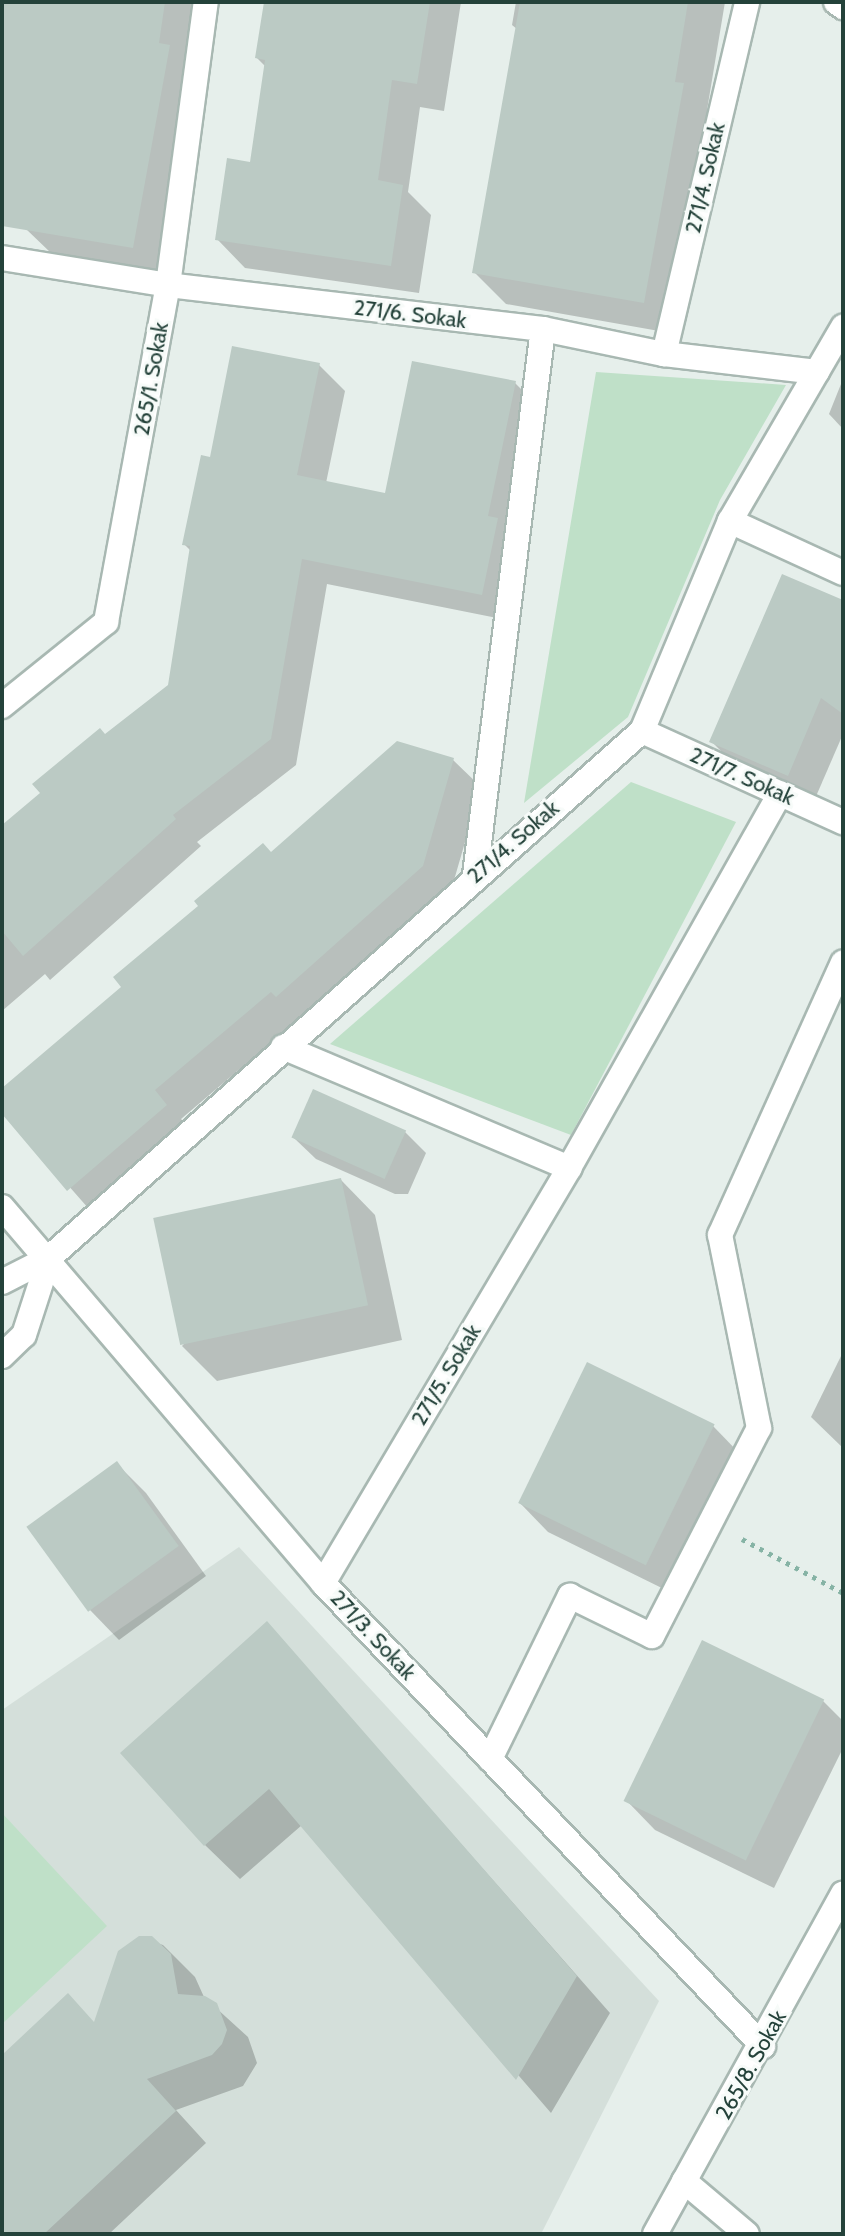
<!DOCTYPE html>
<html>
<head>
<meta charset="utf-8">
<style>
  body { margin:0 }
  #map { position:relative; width:845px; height:2236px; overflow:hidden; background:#e6efeb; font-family:Cabin,sans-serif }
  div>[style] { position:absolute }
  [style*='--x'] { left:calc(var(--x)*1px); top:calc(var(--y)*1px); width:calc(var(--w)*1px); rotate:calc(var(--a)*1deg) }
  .built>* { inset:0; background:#d4dfda }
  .green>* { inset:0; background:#bfe0c8 }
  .shadow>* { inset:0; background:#0003 }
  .building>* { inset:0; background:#bbcac4; transform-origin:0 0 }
  .path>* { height:5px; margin-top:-2.5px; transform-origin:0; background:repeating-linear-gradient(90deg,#86b3a5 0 4px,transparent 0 10px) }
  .roads { filter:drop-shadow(2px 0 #a8b8b2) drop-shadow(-2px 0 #a8b8b2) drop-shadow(0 2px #a8b8b2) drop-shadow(0 -2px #a8b8b2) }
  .minor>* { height:24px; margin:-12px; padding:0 12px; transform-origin:12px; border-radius:12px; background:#fff }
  span { translate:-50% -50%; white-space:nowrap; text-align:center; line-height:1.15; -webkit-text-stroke:6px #f7fbf9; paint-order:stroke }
  .street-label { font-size:22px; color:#24423a }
  .frame { position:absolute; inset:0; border:4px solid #24423a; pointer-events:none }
</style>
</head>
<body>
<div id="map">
  <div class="built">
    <i style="clip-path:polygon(239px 1547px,659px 2001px,541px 2234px,2px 2234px,2px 1710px)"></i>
  </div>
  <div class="green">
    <i style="clip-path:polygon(596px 372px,786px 385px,720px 500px,628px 717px,524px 803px)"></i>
    <i style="clip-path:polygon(631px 782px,736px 822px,571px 1135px,330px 1044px)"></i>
    <i style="clip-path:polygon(2px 1813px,107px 1926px,2px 2024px)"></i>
  </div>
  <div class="shadow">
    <i style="clip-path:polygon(2px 2px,193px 2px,184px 62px,193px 72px,157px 272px,51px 253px,26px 229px,2px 217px)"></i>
    <i style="clip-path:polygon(265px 2px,461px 2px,444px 111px,420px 107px,408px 192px,431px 215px,419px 293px,245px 268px,217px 239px,251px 164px,266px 67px,257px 58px)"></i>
    <i style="clip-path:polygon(516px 2px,725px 2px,707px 110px,715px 117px,676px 334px,506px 304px,474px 272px,517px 29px,512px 25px)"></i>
    <i style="clip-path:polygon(319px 365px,345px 391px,326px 483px,387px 495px,515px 383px,541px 409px,507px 620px,327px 584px,296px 765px,197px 842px,201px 846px,50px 980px,45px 974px,2px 1011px,2px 828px,170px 686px,191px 551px,184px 544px,211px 460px)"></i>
    <i style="clip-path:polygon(843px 379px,843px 429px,829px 414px)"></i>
    <i style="clip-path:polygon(843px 602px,843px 734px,814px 801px,738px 768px,712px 742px)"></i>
    <i style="clip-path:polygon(453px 760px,481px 787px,450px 894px,305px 1024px,300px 1018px,181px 1119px,194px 1134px,96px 1217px,2px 1110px,2px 1091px,124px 987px,201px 906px,272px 854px)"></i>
    <i style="clip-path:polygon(405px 1132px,426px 1153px,408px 1194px,395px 1194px,316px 1159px,294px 1138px)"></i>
    <i style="clip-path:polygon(341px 1180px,375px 1215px,402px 1340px,217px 1381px,182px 1346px)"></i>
    <i style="clip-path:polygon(843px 1352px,843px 1448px,811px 1417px)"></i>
    <i style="clip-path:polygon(713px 1426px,742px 1456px,674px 1594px,548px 1532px,519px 1502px)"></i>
    <i style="clip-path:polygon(117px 1464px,146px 1493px,206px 1576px,119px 1640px,90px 1610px)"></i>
    <i style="clip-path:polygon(267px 1624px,610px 2013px,551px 2113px,302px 1825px,240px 1879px,205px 1845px)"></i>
    <i style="clip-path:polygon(823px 1701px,843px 1721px,843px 1748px,774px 1888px,655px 1830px,626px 1800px)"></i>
    <i style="clip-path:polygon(140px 1938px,163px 1945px,195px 1977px,204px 1997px,248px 2037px,257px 2063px,243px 2086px,176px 2110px,206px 2143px,109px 2234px,2px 2234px,2px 2057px,95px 2024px)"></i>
  </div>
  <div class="building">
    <i style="clip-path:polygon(2px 2px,165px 2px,159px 43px,170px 45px,133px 248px,2px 226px)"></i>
    <i style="clip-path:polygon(264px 2px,430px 2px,417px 84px,392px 80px,378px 180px,403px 185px,391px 266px,215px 240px,227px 158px,250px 162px,265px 60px,255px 58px)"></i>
    <i style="clip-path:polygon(520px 2px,688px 2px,675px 82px,684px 83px,644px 303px,472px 273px)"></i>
    <i style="clip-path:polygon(232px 346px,320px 363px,297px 475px,385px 493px,412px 361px,516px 381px,488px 516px,498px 518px,482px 595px,302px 559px,271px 739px,173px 815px,176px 819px,23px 956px,2px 931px,2px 825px,40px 793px,32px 784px,100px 728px,105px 734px,168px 685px,190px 546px,182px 545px,201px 455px,210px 457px)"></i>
    <i style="clip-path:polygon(782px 574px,843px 600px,843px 714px,821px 698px,788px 776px,709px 742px)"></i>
    <i style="clip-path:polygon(397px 741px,454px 758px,423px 866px,276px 997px,271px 992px,155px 1090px,167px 1105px,67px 1191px,2px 1114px,2px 1088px,121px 987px,113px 977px,198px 906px,194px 901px,263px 843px,271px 852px)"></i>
    <i style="left:313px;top:1089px;width:102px;height:53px;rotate:24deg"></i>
    <i style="left:341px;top:1178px;width:130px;height:192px;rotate:78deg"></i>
    <i style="left:587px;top:1362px;width:142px;height:157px;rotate:26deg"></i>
    <i style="left:117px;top:1461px;width:105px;height:112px;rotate:54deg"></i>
    <i style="clip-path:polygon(267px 1621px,577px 1976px,516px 2080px,269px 1789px,204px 1846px,120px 1753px)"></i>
    <i style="left:702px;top:1640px;width:136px;height:179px;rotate:26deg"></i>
    <i style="clip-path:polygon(139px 1936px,152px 1936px,171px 1954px,178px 1994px,205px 1996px,217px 2003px,227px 2030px,222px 2044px,212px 2055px,147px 2079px,176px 2111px,44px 2234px,2px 2234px,2px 2055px,68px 1993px,94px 2022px,118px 1951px)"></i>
  </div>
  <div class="path">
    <i style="--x:742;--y:1539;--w:115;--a:28.1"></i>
  </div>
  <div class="roads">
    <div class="minor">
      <i style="--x:836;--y:2;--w:9;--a:36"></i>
      <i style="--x:2;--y:258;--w:168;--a:9.2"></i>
      <i style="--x:168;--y:285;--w:378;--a:6.7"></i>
      <i style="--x:543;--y:329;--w:124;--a:11.7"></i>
      <i style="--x:664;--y:354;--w:154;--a:6.7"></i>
      <i style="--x:664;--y:354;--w:362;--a:-76.7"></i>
      <i style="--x:730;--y:521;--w:124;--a:24.7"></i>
      <i style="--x:2;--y:706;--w:134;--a:-38.9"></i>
      <i style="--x:106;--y:622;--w:343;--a:-79.6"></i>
      <i style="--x:168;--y:285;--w:286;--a:-82.4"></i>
      <i style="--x:642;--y:731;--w:221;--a:24.4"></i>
      <i style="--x:475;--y:875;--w:550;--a:-82.9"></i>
      <i style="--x:283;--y:1047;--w:311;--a:22.9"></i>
      <i style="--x:2;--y:1207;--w:494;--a:49.5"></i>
      <i style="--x:323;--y:1583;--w:639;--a:46.46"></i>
      <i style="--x:2;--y:1282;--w:53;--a:-27.1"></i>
      <i style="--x:49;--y:1258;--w:793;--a:-41.63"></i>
      <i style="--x:642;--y:731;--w:228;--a:-67.3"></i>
      <i style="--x:730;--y:521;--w:225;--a:-59.8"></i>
      <i style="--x:2;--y:1356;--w:30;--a:-44"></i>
      <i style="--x:24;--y:1335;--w:81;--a:-72"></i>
      <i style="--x:323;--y:1583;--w:482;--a:-59.3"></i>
      <i style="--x:569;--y:1168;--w:430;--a:-60.6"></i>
      <i style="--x:490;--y:1759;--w:182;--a:-63.9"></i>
      <i style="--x:570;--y:1596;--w:91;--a:26"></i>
      <i style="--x:652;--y:1636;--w:234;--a:-62.8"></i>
      <i style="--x:759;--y:1428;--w:197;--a:-101.4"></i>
      <i style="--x:720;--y:1235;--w:299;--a:-65.7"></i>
      <i style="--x:684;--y:2181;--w:82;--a:40.1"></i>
      <i style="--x:655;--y:2234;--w:389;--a:-61.1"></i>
    </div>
  </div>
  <div class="street-label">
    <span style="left:705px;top:178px;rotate:-77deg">271/4. Sokak</span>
    <span style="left:410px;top:314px;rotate:7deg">271/6. Sokak</span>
    <span style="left:151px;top:379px;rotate:-80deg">265/1. Sokak</span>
    <span style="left:742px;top:776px;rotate:24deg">271/7. Sokak</span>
    <span style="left:513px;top:842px;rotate:-41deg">271/4. Sokak</span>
    <span style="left:446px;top:1375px;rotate:-59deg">271/5. Sokak</span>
    <span style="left:373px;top:1635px;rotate:47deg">271/3. Sokak</span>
    <span style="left:751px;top:2065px;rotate:-61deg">265/8. Sokak</span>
  </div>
  <div class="frame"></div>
</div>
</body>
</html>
